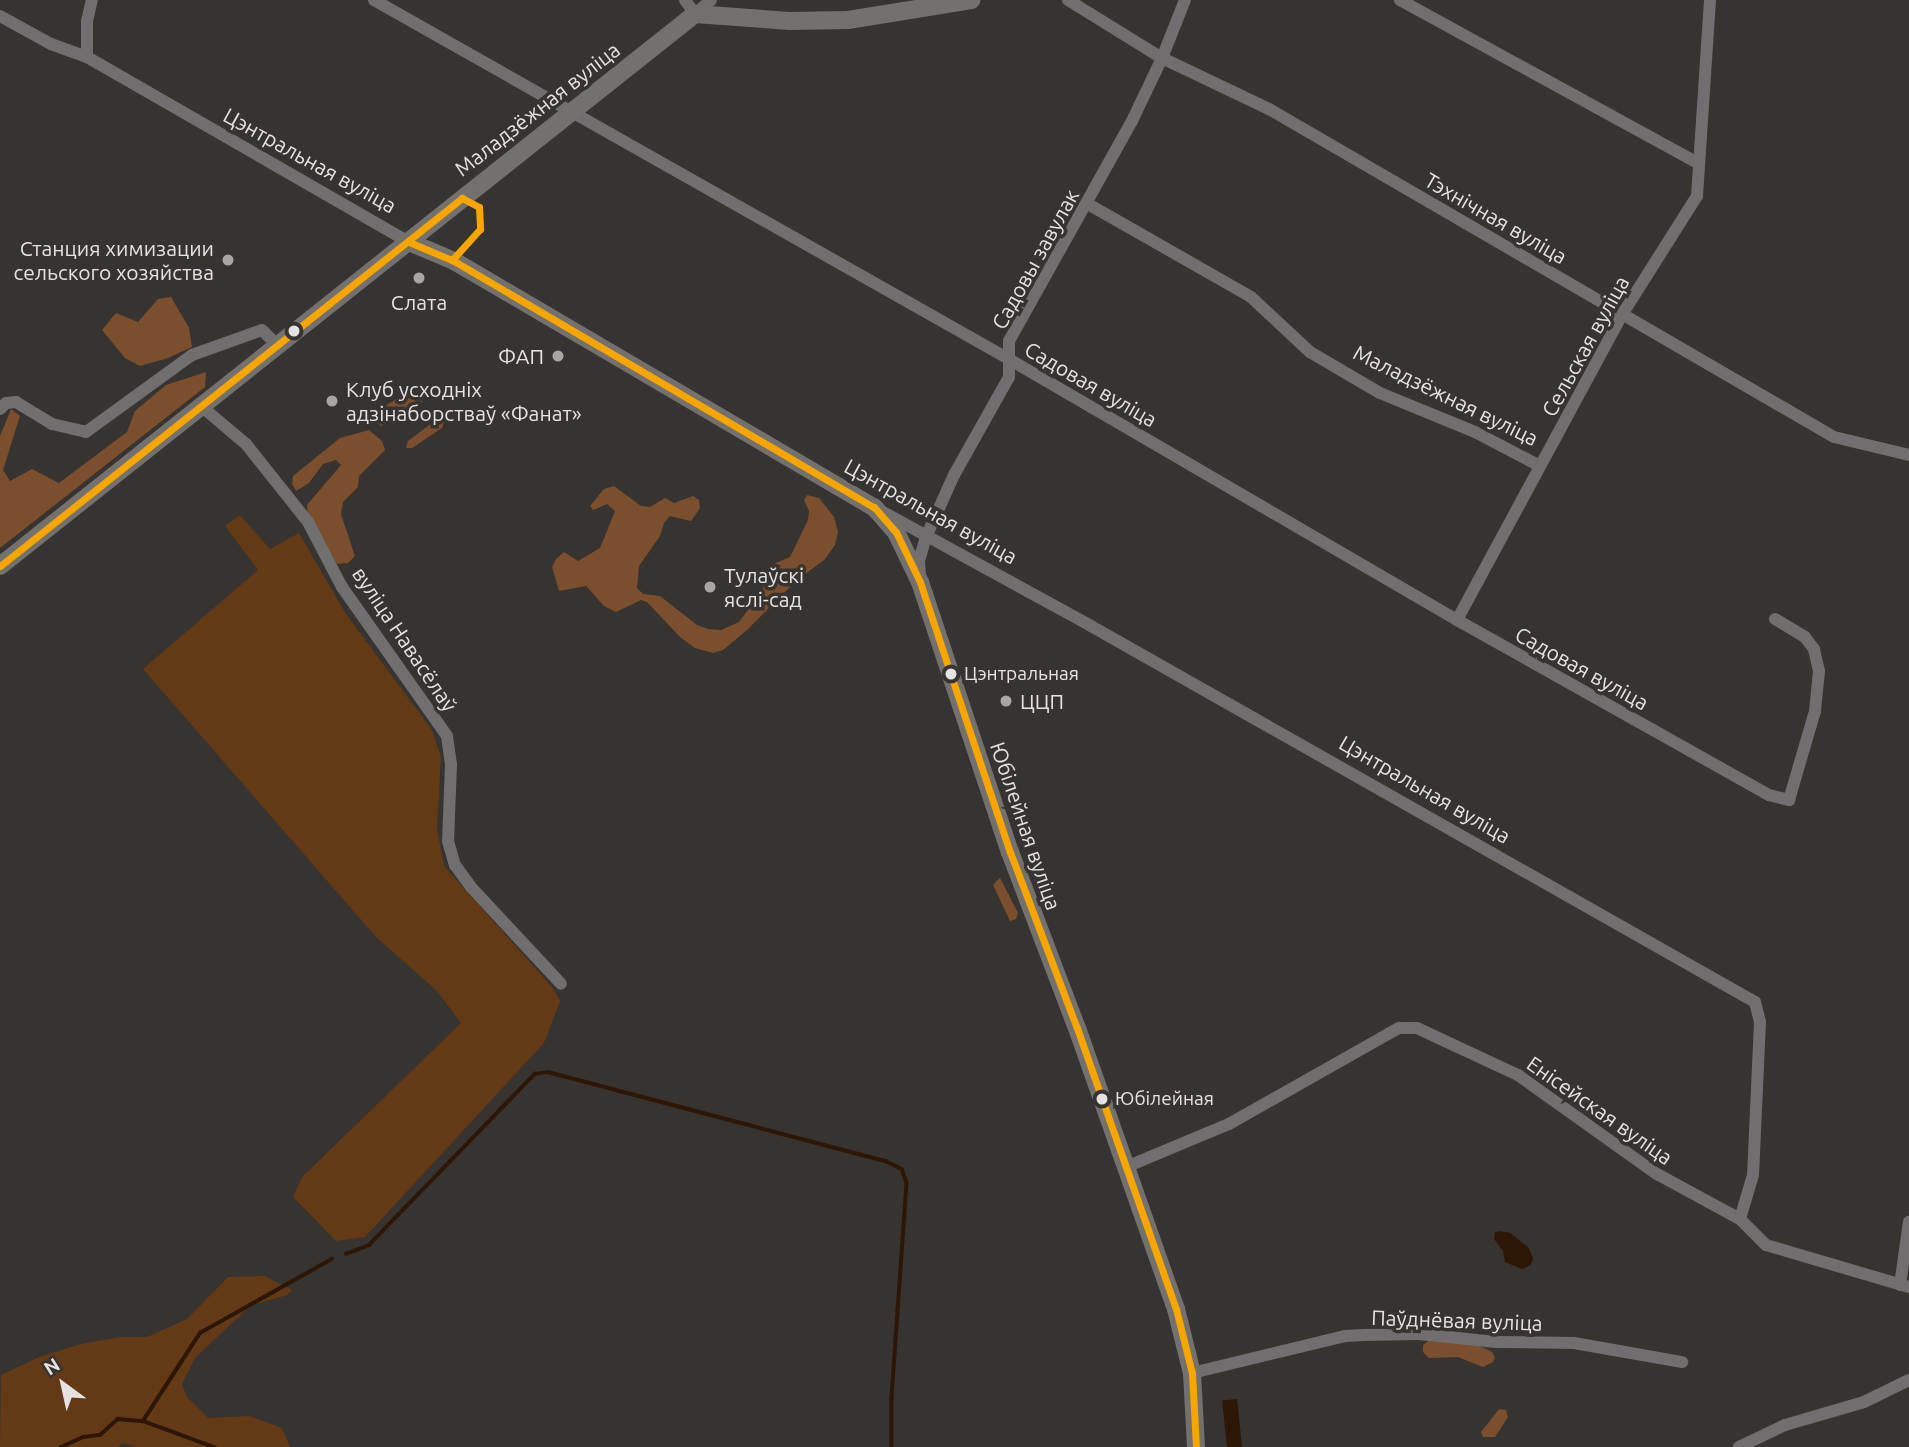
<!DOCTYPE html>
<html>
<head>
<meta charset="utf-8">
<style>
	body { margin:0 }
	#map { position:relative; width:1909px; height:1447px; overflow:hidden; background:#363331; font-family:Ubuntu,sans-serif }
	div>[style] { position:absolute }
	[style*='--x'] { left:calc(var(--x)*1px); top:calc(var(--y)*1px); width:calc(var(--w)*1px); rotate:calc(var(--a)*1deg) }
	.green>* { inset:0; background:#633916 }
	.forest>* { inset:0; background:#7b4f2d }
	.water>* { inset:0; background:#2d1605; transform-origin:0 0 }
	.stream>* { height:3.5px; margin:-1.75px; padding:0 1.75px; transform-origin:1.75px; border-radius:1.75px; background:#2d1605 }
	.street>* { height:12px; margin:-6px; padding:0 6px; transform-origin:6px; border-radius:6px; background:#706e6e }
	.secondary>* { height:18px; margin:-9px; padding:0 9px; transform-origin:9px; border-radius:9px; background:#727170 }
	.bus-1>* { height:7px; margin:-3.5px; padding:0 3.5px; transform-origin:3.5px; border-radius:3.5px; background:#f7a600 }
	.dots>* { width:19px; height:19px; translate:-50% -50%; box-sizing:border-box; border:4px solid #373330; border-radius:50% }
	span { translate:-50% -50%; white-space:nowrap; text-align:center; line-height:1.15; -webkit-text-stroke:7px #373330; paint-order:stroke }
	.bus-label { font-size:19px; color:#e5e2e1 }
	.left { translate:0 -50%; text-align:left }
	.street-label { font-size:21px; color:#e5e2e1 }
	.poi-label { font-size:21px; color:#e5e2e1 }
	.right { translate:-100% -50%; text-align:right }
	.north { position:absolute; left:28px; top:1349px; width:70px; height:70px; -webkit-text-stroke:5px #373330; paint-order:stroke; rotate:327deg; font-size:19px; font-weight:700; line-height:28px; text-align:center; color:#e5e2e1 }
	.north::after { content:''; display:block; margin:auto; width:24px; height:32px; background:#e5e2e1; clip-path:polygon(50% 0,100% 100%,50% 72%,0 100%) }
</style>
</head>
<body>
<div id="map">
	<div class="green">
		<div style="clip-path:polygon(240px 515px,270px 549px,299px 533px,346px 614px,432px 730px,441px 757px,437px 828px,444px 866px,553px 988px,560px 1001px,544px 1043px,365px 1237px,336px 1241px,293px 1197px,302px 1177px,461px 1023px,437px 991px,376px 937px,143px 669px,258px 570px,225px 526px)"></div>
		<div style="clip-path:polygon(265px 1276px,292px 1290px,287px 1295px,250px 1306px,195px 1358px,182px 1384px,187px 1397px,208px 1418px,250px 1416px,282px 1428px,290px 1447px,136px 1447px,122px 1443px,118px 1447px,0 1447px,1px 1375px,39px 1357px,81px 1344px,121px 1337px,147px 1337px,187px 1319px,228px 1277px)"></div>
	</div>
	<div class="forest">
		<div style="clip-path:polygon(171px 297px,189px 328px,192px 347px,168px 358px,140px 366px,125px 358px,102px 330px,116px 313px,138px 322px,158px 299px)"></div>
		<div style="clip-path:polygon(206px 372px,205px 387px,0 548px,0 436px,11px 409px,20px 416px,3px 470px,10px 481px,32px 469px,59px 483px,127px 432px,135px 411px,166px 385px)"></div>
		<div style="clip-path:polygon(417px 392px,422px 400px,419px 409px,381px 426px,374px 422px,374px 417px,385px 406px,405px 394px)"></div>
		<div style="clip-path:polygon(440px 417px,445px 420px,442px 428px,412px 448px,406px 448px,408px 441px)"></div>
		<div style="clip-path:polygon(369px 430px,382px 441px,385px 450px,359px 476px,358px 487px,343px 502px,341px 514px,355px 556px,348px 563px,337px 564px,308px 517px,307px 505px,341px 465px,336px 460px,323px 464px,309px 483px,296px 491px,292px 484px,293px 476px,340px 438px)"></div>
		<div style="clip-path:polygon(614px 486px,641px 506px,650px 507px,665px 498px,674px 503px,693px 496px,699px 500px,700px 508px,691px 521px,670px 516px,664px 523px,660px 536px,639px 566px,637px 588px,643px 594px,660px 596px,697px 625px,708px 629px,721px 630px,739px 622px,762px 591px,769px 566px,790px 557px,808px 520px,809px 511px,804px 500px,807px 495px,819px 498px,834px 517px,838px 532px,835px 545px,824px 560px,796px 581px,747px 630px,723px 650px,713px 653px,695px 648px,680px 637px,647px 602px,641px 600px,616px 612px,604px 606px,586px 586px,559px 591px,552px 567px,556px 559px,564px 552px,578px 561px,600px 548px,615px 511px,607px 504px,593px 510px,590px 506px,604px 489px)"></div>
		<div style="clip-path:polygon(1000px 878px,1018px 913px,1016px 919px,1010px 921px,993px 885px)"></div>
		<div style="clip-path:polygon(1432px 1338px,1474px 1343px,1492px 1352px,1495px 1358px,1493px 1362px,1483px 1367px,1458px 1357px,1429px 1358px,1423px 1352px,1423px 1345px)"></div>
		<div style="clip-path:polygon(1499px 1409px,1506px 1410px,1508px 1417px,1495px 1437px,1483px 1437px,1481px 1432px)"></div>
	</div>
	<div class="water">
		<div style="clip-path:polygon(1501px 1231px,1510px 1233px,1528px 1247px,1533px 1258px,1531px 1265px,1522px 1269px,1505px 1262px,1503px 1251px,1494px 1239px,1495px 1232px)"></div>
		<div style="left:1237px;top:1399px;width:48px;height:15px;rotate:84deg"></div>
	</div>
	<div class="stream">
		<div style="--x:346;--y:1254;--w:25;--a:-21"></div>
		<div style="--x:369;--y:1245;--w:238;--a:-45.9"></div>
		<div style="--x:535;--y:1074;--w:13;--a:-9"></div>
		<div style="--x:548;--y:1072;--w:350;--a:14.8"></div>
		<div style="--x:886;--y:1161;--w:18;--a:27"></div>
		<div style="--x:902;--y:1169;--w:15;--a:70"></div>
		<div style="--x:907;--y:1183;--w:216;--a:94"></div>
		<div style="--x:892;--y:1398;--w:49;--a:90"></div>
		<div style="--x:143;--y:1421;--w:105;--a:-57.1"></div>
		<div style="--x:200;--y:1333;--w:151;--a:-29.3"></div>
		<div style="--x:61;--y:1447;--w:24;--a:-24"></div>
		<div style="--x:83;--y:1437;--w:17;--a:-7"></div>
		<div style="--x:100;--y:1435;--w:24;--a:-42"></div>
		<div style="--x:118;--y:1419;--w:25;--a:5"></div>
		<div style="--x:143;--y:1421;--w:76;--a:20.1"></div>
	</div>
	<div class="street">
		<div style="--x:374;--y:0;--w:727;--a:29.49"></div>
		<div style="--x:1007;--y:358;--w:521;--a:30.21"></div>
		<div style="--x:1457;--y:620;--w:358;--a:29.3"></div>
		<div style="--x:1769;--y:795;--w:21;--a:14"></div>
		<div style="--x:1789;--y:800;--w:93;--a:-73.7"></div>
		<div style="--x:1815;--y:711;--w:40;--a:-84.3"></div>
		<div style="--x:1819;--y:671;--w:23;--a:-103"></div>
		<div style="--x:1814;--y:649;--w:15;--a:-127"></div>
		<div style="--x:1805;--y:637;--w:35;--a:-149"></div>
		<div style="--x:685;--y:0;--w:17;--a:54"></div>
		<div style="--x:695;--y:14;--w:21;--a:-41"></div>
		<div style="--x:1068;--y:0;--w:110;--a:31.7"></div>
		<div style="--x:1162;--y:58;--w:119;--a:25.5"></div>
		<div style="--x:1269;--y:109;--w:653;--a:30.14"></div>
		<div style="--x:1834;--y:437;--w:77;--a:13.5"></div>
		<div style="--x:1400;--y:0;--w:341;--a:28.7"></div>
		<div style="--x:0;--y:16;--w:58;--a:28.8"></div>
		<div style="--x:51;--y:44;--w:38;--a:20"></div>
		<div style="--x:87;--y:57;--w:371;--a:29.9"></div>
		<div style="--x:87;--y:57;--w:36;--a:-90"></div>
		<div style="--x:87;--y:21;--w:22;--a:-77"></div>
		<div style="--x:1088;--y:204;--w:188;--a:29.7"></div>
		<div style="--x:1251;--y:297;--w:81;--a:43"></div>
		<div style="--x:1310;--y:352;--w:81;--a:30.4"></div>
		<div style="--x:1380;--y:393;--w:103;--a:22.3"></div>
		<div style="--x:1475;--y:432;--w:73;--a:27.6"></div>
		<div style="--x:201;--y:406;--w:59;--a:40.2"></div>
		<div style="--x:246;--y:444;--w:100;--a:51.5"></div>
		<div style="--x:308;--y:522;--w:73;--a:62.4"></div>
		<div style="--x:342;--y:587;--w:182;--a:54.8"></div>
		<div style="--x:447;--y:736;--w:28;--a:82"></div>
		<div style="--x:451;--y:764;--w:77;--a:92.2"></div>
		<div style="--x:448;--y:841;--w:25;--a:74"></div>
		<div style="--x:455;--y:865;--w:27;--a:54"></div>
		<div style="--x:471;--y:887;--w:132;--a:47.1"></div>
		<div style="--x:0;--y:409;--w:8;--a:-45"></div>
		<div style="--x:6;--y:403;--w:10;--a:-6"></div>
		<div style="--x:16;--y:402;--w:42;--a:31.4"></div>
		<div style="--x:52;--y:424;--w:35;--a:13"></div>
		<div style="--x:86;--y:432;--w:131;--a:-36"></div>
		<div style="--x:192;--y:355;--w:74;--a:-19.7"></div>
		<div style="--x:262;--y:330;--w:21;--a:45"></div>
		<div style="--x:883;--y:512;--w:237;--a:28.7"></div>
		<div style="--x:1091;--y:626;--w:763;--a:29.52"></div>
		<div style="--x:1755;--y:1002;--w:21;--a:76"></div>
		<div style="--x:1760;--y:1022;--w:153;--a:92.6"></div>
		<div style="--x:1753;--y:1175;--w:46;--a:106.5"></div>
		<div style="--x:920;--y:576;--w:15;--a:-94"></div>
		<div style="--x:919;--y:561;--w:25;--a:-74"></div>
		<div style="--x:926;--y:537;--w:68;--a:-65.7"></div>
		<div style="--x:954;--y:475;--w:112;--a:-60.7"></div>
		<div style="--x:1009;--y:377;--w:36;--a:-90"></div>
		<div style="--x:1009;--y:341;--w:252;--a:-60.8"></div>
		<div style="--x:1132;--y:121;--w:70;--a:-64.5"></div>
		<div style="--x:1162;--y:58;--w:62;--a:-68.4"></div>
		<div style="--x:1457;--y:620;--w:349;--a:-61.6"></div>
		<div style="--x:1623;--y:313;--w:138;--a:-57.7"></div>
		<div style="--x:1697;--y:196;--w:196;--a:-86.2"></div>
		<div style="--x:1126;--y:1167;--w:112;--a:-22.7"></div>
		<div style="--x:1229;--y:1124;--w:183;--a:-29.5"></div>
		<div style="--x:1388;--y:1034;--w:13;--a:-29"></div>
		<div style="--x:1399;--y:1028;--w:18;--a:0"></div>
		<div style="--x:1417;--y:1028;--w:111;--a:25"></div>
		<div style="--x:1518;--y:1075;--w:171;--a:35.5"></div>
		<div style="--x:1657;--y:1174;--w:94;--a:28.5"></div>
		<div style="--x:1740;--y:1219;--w:37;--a:45"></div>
		<div style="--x:1766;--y:1245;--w:149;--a:16.4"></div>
		<div style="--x:1900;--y:1285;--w:64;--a:-81.9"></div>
		<div style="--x:1192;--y:1373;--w:157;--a:-13.6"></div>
		<div style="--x:1345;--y:1336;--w:19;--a:-3"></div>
		<div style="--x:1364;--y:1335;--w:55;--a:-1"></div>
		<div style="--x:1419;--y:1334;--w:77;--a:5.9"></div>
		<div style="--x:1496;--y:1342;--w:78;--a:0.7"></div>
		<div style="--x:1574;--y:1343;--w:110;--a:10"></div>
		<div style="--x:1739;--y:1447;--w:51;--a:-25.6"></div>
		<div style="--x:1785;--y:1425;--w:82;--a:-16.2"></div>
		<div style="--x:1864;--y:1402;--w:50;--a:-26.1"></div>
	</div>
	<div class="secondary">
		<div style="--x:409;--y:242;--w:49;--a:22.9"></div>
		<div style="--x:454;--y:261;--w:487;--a:30.4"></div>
		<div style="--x:874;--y:507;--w:33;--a:49"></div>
		<div style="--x:896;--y:532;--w:55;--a:64.4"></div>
		<div style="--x:920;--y:582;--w:285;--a:71.6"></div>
		<div style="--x:1010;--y:852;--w:188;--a:69.2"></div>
		<div style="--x:1077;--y:1028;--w:298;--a:70.6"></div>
		<div style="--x:1176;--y:1309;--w:66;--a:76"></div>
		<div style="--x:1192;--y:1373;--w:74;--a:86.9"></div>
		<div style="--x:0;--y:566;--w:888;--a:-38.46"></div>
		<div style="--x:695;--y:14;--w:95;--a:4.2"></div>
		<div style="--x:790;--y:21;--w:58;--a:-1"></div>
		<div style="--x:848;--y:20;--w:125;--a:-9.2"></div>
	</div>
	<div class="bus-1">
		<div style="--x:409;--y:242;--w:49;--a:22.9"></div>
		<div style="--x:454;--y:261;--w:487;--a:30.4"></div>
		<div style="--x:874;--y:507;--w:33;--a:49"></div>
		<div style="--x:896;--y:532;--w:55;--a:64.4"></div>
		<div style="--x:920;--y:582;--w:285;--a:71.6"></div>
		<div style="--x:1010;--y:852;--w:188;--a:69.2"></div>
		<div style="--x:1077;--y:1028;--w:298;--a:70.6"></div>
		<div style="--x:1176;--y:1309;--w:66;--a:76"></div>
		<div style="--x:1192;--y:1373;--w:74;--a:86.9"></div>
		<div style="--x:0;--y:566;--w:591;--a:-38.54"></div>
		<div style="--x:462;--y:198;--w:19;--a:28"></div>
		<div style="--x:479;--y:207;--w:22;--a:87"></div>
		<div style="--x:480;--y:229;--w:42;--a:132.1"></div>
	</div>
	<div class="dots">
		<div style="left:228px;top:260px;background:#a8a5a3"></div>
		<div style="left:419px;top:278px;background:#a8a5a3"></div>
		<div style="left:294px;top:331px;background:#e5e2e1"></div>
		<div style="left:558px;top:356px;background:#a8a5a3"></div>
		<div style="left:332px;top:401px;background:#a8a5a3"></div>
		<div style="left:710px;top:587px;background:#a8a5a3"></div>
		<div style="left:951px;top:674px;background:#e5e2e1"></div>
		<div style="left:1006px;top:701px;background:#a8a5a3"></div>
		<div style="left:1102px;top:1099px;background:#e5e2e1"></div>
	</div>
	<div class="bus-label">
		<span class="left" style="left:964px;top:674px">Цэнтральная</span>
		<span class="left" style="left:1115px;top:1099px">Юбілейная</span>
	</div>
	<div class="street-label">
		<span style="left:537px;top:109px;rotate:-38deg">Маладзёжная вуліца</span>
		<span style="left:310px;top:160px;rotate:29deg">Цэнтральная вуліца</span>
		<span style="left:1496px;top:218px;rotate:30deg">Тэхнічная вуліца</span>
		<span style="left:1035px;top:259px;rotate:-61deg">Садовы завулак</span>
		<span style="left:1585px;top:346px;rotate:-61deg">Сельская вуліца</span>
		<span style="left:1091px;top:384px;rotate:30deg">Садовая вуліца</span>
		<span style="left:1446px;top:395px;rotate:26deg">Маладзёжная вуліца</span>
		<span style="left:931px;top:511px;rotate:29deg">Цэнтральная вуліца</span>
		<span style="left:405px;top:639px;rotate:56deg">вуліца Навасёлаў</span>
		<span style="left:1582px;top:668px;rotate:29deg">Садовая вуліца</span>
		<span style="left:1425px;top:789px;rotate:30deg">Цэнтральная вуліца</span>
		<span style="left:1026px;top:826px;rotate:71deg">Юбілейная вуліца</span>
		<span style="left:1600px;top:1110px;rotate:35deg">Енісейская вуліца</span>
		<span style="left:1457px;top:1320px;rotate:2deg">Паўднёвая вуліца</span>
	</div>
	<div class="poi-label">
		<span class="right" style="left:214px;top:260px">Станция химизации<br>сельского хозяйства</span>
		<span style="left:419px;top:302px">Слата</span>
		<span class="right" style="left:544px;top:356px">ФАП</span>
		<span class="left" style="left:346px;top:401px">Клуб усходніх<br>адзінаборстваў «Фанат»</span>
		<span class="left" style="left:724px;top:587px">Тулаўскі<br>яслі-сад</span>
		<span class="left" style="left:1020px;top:701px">ЦЦП</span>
	</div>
	<div class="north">N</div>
</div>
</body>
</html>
